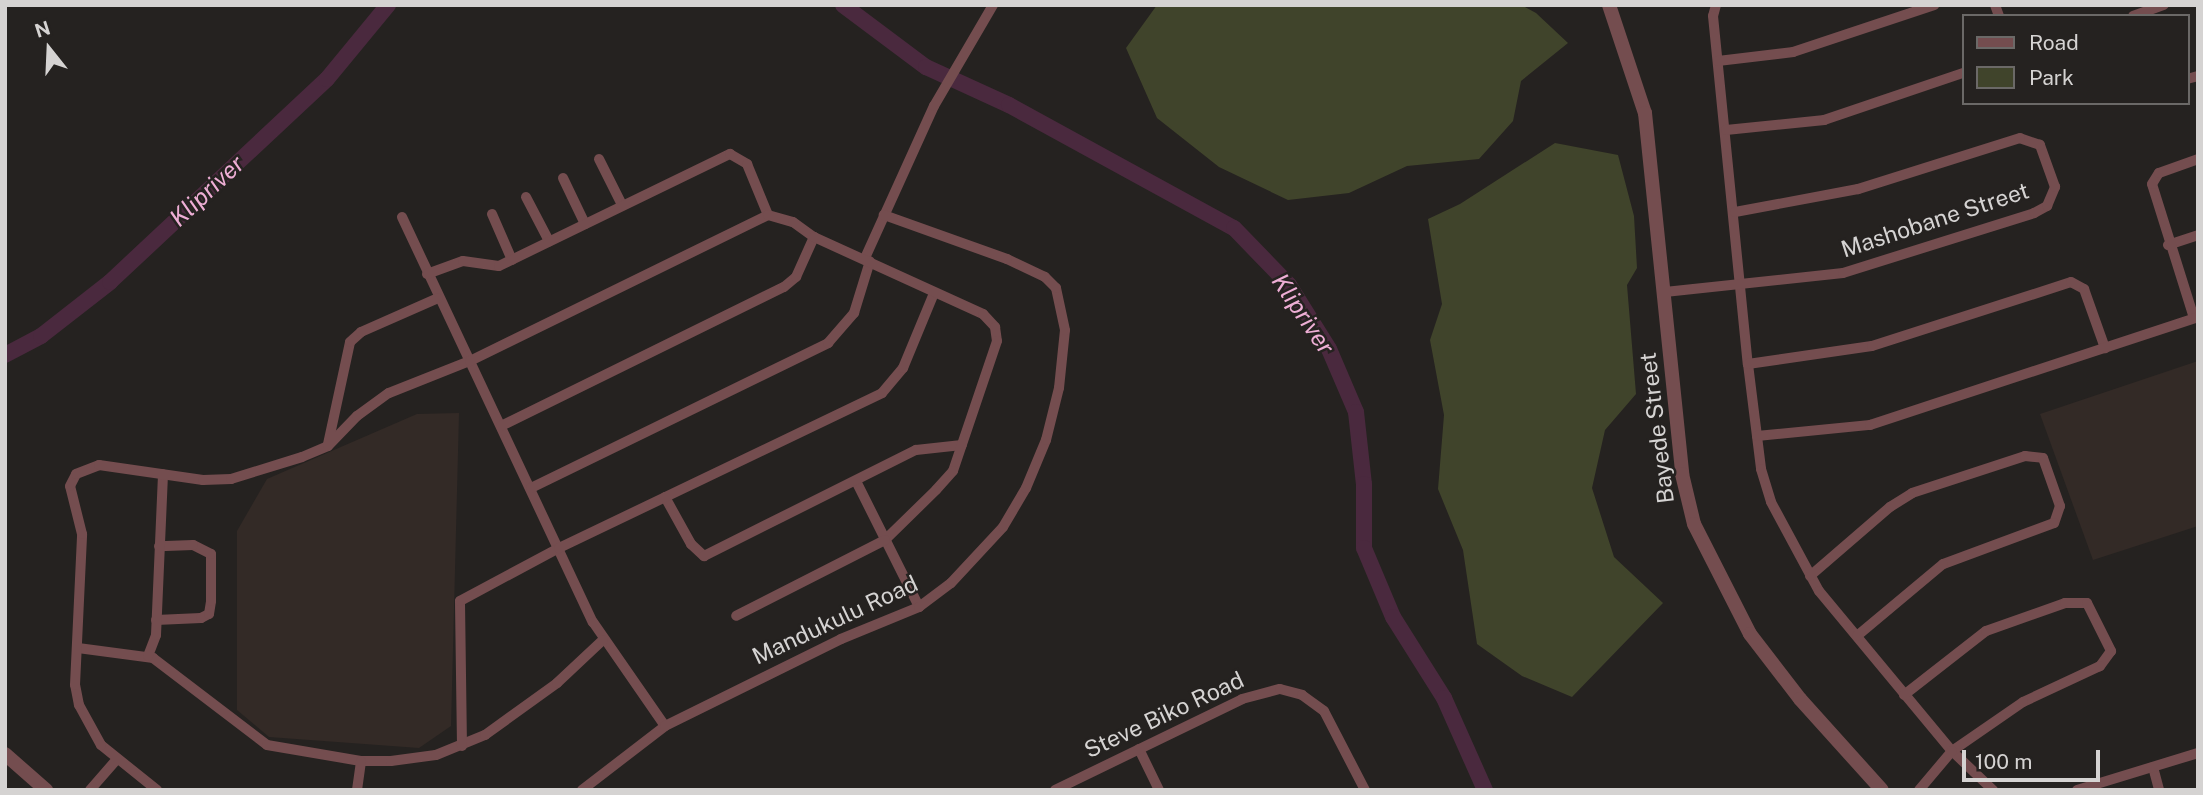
<!DOCTYPE html>
<html>
<head>
<meta charset="utf-8">
<style>
	body { margin:0 }
	#map { position:relative; width:2203px; height:795px; overflow:hidden; background:#252220; font-family:"Public Sans",sans-serif }
	div>[style] { position:absolute }
	[style*='--x'] { left:calc(var(--x)*1px); top:calc(var(--y)*1px); width:calc(var(--w)*1px); rotate:calc(var(--a)*1deg) }
	.built>* { inset:0; background:#332a26 }
	.green>* { inset:0; background:#40442b }
	.river>* { height:16px; margin:-8px; padding:0 8px; transform-origin:8px; border-radius:8px; background:#4a293e }
	.minor>* { height:10px; margin:-5px; padding:0 5px; transform-origin:5px; border-radius:5px; background:#744d4f }
	.tertiary>* { height:14px; margin:-7px; padding:0 7px; transform-origin:7px; border-radius:7px; background:#744d4f }
	span { translate:-50% -50%; white-space:nowrap; text-align:center; line-height:1.15; -webkit-text-stroke:5px #252220; paint-order:stroke }
	.street-label { font-size:23px; color:#d5d3d2 }
	.water-label { font-size:24px; color:#eeaed5; font-style:italic }
	.frame { position:absolute; inset:0; border:7px solid #d5d3d2; pointer-events:none }
	.legend { position:absolute; left:1962px; top:14px; width:228px; height:91px; box-sizing:border-box; background:#252220; border:2px solid #6b6967; margin:0; padding:9px 12px; list-style:none; font-size:21px; color:#d5d3d2 }
	.legend li { display:flex; align-items:center; gap:14px; height:35px }
	.legend b { width:35px; border:2px solid #6b6967 }
	.north { position:absolute; left:14px; top:14px; width:70px; height:70px; -webkit-text-stroke:5px #252220; paint-order:stroke; rotate:342deg; font-size:19px; font-weight:700; line-height:28px; text-align:center; color:#d5d3d2 }
	.north::after { content:''; display:block; margin:auto; width:24px; height:32px; background:#d5d3d2; clip-path:polygon(50% 0,100% 100%,50% 72%,0 100%) }
	.scale { position:absolute; left:1962px; top:750px; width:138px; height:32px; box-sizing:border-box; border:4px solid #d5d3d2; border-top:0; padding-left:9px; font-size:21px; line-height:24px; white-space:nowrap; color:#d5d3d2; -webkit-text-stroke:5px #252220; paint-order:stroke }
</style>
</head>
<body>
<div id="map">
	<div class="built">
		<div style="clip-path:polygon(2198px 361px,2198px 526px,2093px 560px,2040px 414px)"></div>
		<div style="clip-path:polygon(459px 413px,451px 726px,419px 748px,269px 737px,237px 710px,237px 531px,267px 479px,417px 414px)"></div>
	</div>
	<div class="green">
		<div style="clip-path:polygon(1157px 5px,1521px 5px,1536px 13px,1568px 43px,1521px 81px,1513px 121px,1479px 159px,1407px 166px,1349px 193px,1288px 200px,1219px 167px,1157px 118px,1126px 48px)"></div>
		<div style="clip-path:polygon(1555px 143px,1618px 155px,1634px 216px,1637px 268px,1627px 285px,1636px 394px,1605px 430px,1592px 488px,1614px 557px,1663px 603px,1572px 697px,1522px 676px,1477px 644px,1463px 550px,1438px 489px,1444px 415px,1430px 340px,1442px 304px,1428px 219px,1460px 204px)"></div>
	</div>
	<div class="river">
		<div style="--x:843;--y:5;--w:104;--a:36.8"></div>
		<div style="--x:926;--y:67;--w:91;--a:24.6"></div>
		<div style="--x:1009;--y:105;--w:256;--a:28.7"></div>
		<div style="--x:1234;--y:228;--w:79;--a:46"></div>
		<div style="--x:1289;--y:285;--w:75;--a:58"></div>
		<div style="--x:1329;--y:349;--w:69;--a:66.8"></div>
		<div style="--x:1356;--y:412;--w:72;--a:83.7"></div>
		<div style="--x:1364;--y:484;--w:64;--a:90"></div>
		<div style="--x:1364;--y:548;--w:75;--a:67.2"></div>
		<div style="--x:1393;--y:617;--w:96;--a:57.8"></div>
		<div style="--x:1444;--y:698;--w:101;--a:66"></div>
		<div style="--x:5;--y:355;--w:41;--a:-27.8"></div>
		<div style="--x:41;--y:336;--w:88;--a:-38"></div>
		<div style="--x:110;--y:282;--w:297;--a:-43.1"></div>
		<div style="--x:327;--y:79;--w:96;--a:-50.5"></div>
	</div>
	<div class="minor">
		<div style="--x:1716;--y:5;--w:11;--a:105"></div>
		<div style="--x:1713;--y:16;--w:350;--a:84.3"></div>
		<div style="--x:1748;--y:364;--w:106;--a:82.9"></div>
		<div style="--x:1761;--y:469;--w:34;--a:73"></div>
		<div style="--x:1771;--y:502;--w:101;--a:61.7"></div>
		<div style="--x:1819;--y:591;--w:208;--a:50.3"></div>
		<div style="--x:1952;--y:751;--w:57;--a:43.6"></div>
		<div style="--x:1995;--y:5;--w:12;--a:70"></div>
		<div style="--x:2133;--y:16;--w:33;--a:-20"></div>
		<div style="--x:1718;--y:61;--w:76;--a:-6.8"></div>
		<div style="--x:1793;--y:52;--w:149;--a:-18.4"></div>
		<div style="--x:2187;--y:79;--w:11;--a:-15"></div>
		<div style="--x:1726;--y:130;--w:99;--a:-5.8"></div>
		<div style="--x:1824;--y:120;--w:147;--a:-18.7"></div>
		<div style="--x:599;--y:159;--w:51;--a:63.4"></div>
		<div style="--x:563;--y:178;--w:51;--a:64.4"></div>
		<div style="--x:526;--y:197;--w:50;--a:62.4"></div>
		<div style="--x:492;--y:214;--w:50;--a:66.5"></div>
		<div style="--x:402;--y:217;--w:448;--a:64.8"></div>
		<div style="--x:593;--y:622;--w:126;--a:55.3"></div>
		<div style="--x:2168;--y:245;--w:32;--a:-18"></div>
		<div style="--x:865;--y:258;--w:167;--a:-65.6"></div>
		<div style="--x:934;--y:106;--w:117;--a:-59.7"></div>
		<div style="--x:427;--y:274;--w:38;--a:-20"></div>
		<div style="--x:463;--y:261;--w:36;--a:8"></div>
		<div style="--x:499;--y:266;--w:257;--a:-25.9"></div>
		<div style="--x:730;--y:154;--w:20;--a:30"></div>
		<div style="--x:747;--y:164;--w:55;--a:67.6"></div>
		<div style="--x:1665;--y:292;--w:179;--a:-6.1"></div>
		<div style="--x:1843;--y:273;--w:200;--a:-17.4"></div>
		<div style="--x:2034;--y:213;--w:15;--a:-28"></div>
		<div style="--x:2047;--y:206;--w:21;--a:-67"></div>
		<div style="--x:2055;--y:187;--w:45;--a:-109.7"></div>
		<div style="--x:2040;--y:145;--w:21;--a:-161"></div>
		<div style="--x:2020;--y:138;--w:170;--a:162.5"></div>
		<div style="--x:1858;--y:189;--w:125;--a:169.4"></div>
		<div style="--x:2194;--y:318;--w:140;--a:-107.4"></div>
		<div style="--x:2152;--y:184;--w:13;--a:-58"></div>
		<div style="--x:2159;--y:173;--w:41;--a:-19.7"></div>
		<div style="--x:1748;--y:364;--w:125;--a:-8.3"></div>
		<div style="--x:1872;--y:346;--w:209;--a:-17.8"></div>
		<div style="--x:2071;--y:282;--w:15;--a:28"></div>
		<div style="--x:2084;--y:289;--w:63;--a:70.4"></div>
		<div style="--x:501;--y:426;--w:315;--a:-26.2"></div>
		<div style="--x:784;--y:287;--w:16;--a:-40"></div>
		<div style="--x:796;--y:277;--w:44;--a:-65.8"></div>
		<div style="--x:1757;--y:436;--w:114;--a:-5.6"></div>
		<div style="--x:1870;--y:425;--w:345;--a:-18.2"></div>
		<div style="--x:328;--y:444;--w:104;--a:-77.8"></div>
		<div style="--x:350;--y:342;--w:15;--a:-42"></div>
		<div style="--x:361;--y:332;--w:84;--a:-23.8"></div>
		<div style="--x:856;--y:481;--w:141;--a:63.4"></div>
		<div style="--x:531;--y:488;--w:331;--a:-26"></div>
		<div style="--x:828;--y:343;--w:40;--a:-49"></div>
		<div style="--x:854;--y:313;--w:54;--a:-72.9"></div>
		<div style="--x:665;--y:497;--w:54;--a:61"></div>
		<div style="--x:691;--y:544;--w:18;--a:43"></div>
		<div style="--x:704;--y:556;--w:237;--a:-26.6"></div>
		<div style="--x:916;--y:450;--w:46;--a:-6.2"></div>
		<div style="--x:1810;--y:576;--w:106;--a:-40.8"></div>
		<div style="--x:1890;--y:507;--w:26;--a:-32"></div>
		<div style="--x:1912;--y:493;--w:119;--a:-18.1"></div>
		<div style="--x:2025;--y:456;--w:18;--a:6"></div>
		<div style="--x:2043;--y:458;--w:51;--a:70.5"></div>
		<div style="--x:2060;--y:506;--w:18;--a:109"></div>
		<div style="--x:2054;--y:523;--w:118;--a:159.7"></div>
		<div style="--x:1943;--y:564;--w:112;--a:140.1"></div>
		<div style="--x:156;--y:620;--w:45;--a:-2.5"></div>
		<div style="--x:201;--y:618;--w:9;--a:-27"></div>
		<div style="--x:209;--y:614;--w:13;--a:-81"></div>
		<div style="--x:211;--y:601;--w:47;--a:-90"></div>
		<div style="--x:211;--y:554;--w:20;--a:-153"></div>
		<div style="--x:193;--y:545;--w:34;--a:178"></div>
		<div style="--x:78;--y:648;--w:76;--a:7.6"></div>
		<div style="--x:153;--y:658;--w:143;--a:37.3"></div>
		<div style="--x:267;--y:745;--w:95;--a:9.7"></div>
		<div style="--x:361;--y:761;--w:30;--a:0"></div>
		<div style="--x:391;--y:761;--w:45;--a:-7.6"></div>
		<div style="--x:436;--y:755;--w:53;--a:-22.2"></div>
		<div style="--x:485;--y:735;--w:89;--a:-35.8"></div>
		<div style="--x:557;--y:683;--w:63;--a:-43.1"></div>
		<div style="--x:148;--y:656;--w:22;--a:-69"></div>
		<div style="--x:156;--y:635;--w:161;--a:-87.5"></div>
		<div style="--x:1904;--y:695;--w:104;--a:-38"></div>
		<div style="--x:1986;--y:631;--w:84;--a:-19.5"></div>
		<div style="--x:2065;--y:603;--w:22;--a:0"></div>
		<div style="--x:2087;--y:603;--w:54;--a:63.4"></div>
		<div style="--x:2111;--y:651;--w:19;--a:126"></div>
		<div style="--x:2100;--y:666;--w:85;--a:154.9"></div>
		<div style="--x:2023;--y:702;--w:86;--a:145.4"></div>
		<div style="--x:1952;--y:751;--w:51;--a:130.2"></div>
		<div style="--x:462;--y:746;--w:145;--a:-90.8"></div>
		<div style="--x:460;--y:601;--w:112;--a:-28.2"></div>
		<div style="--x:559;--y:548;--w:358;--a:-25.6"></div>
		<div style="--x:882;--y:393;--w:33;--a:-50"></div>
		<div style="--x:903;--y:368;--w:81;--a:-67.5"></div>
		<div style="--x:1139;--y:749;--w:46;--a:64"></div>
		<div style="--x:2153;--y:767;--w:24;--a:75"></div>
		<div style="--x:90;--y:790;--w:41;--a:-48.9"></div>
		<div style="--x:157;--y:790;--w:72;--a:-141.2"></div>
		<div style="--x:101;--y:745;--w:46;--a:-118.8"></div>
		<div style="--x:79;--y:705;--w:20;--a:-101"></div>
		<div style="--x:75;--y:685;--w:151;--a:-87.3"></div>
		<div style="--x:82;--y:534;--w:49;--a:-104"></div>
		<div style="--x:70;--y:486;--w:13;--a:-63"></div>
		<div style="--x:76;--y:474;--w:25;--a:-21"></div>
		<div style="--x:99;--y:465;--w:105;--a:8.2"></div>
		<div style="--x:203;--y:480;--w:28;--a:-2"></div>
		<div style="--x:231;--y:479;--w:74;--a:-17.2"></div>
		<div style="--x:302;--y:457;--w:28;--a:-23"></div>
		<div style="--x:328;--y:446;--w:42;--a:-46"></div>
		<div style="--x:357;--y:416;--w:39;--a:-36"></div>
		<div style="--x:389;--y:393;--w:87;--a:-21.6"></div>
		<div style="--x:470;--y:361;--w:332;--a:-26.1"></div>
		<div style="--x:768;--y:215;--w:26;--a:16"></div>
		<div style="--x:793;--y:222;--w:26;--a:36"></div>
		<div style="--x:814;--y:237;--w:186;--a:24.5"></div>
		<div style="--x:983;--y:314;--w:18;--a:47"></div>
		<div style="--x:995;--y:327;--w:14;--a:82"></div>
		<div style="--x:997;--y:341;--w:137;--a:108.7"></div>
		<div style="--x:953;--y:471;--w:25;--a:132"></div>
		<div style="--x:936;--y:490;--w:71;--a:135.6"></div>
		<div style="--x:885;--y:540;--w:167;--a:153"></div>
		<div style="--x:357;--y:790;--w:29;--a:-82"></div>
		<div style="--x:582;--y:790;--w:105;--a:-37.6"></div>
		<div style="--x:665;--y:726;--w:196;--a:-26.3"></div>
		<div style="--x:841;--y:639;--w:84;--a:-22.3"></div>
		<div style="--x:919;--y:607;--w:40;--a:-37"></div>
		<div style="--x:951;--y:583;--w:76;--a:-47.1"></div>
		<div style="--x:1003;--y:527;--w:45;--a:-59.5"></div>
		<div style="--x:1026;--y:488;--w:52;--a:-67.4"></div>
		<div style="--x:1046;--y:440;--w:54;--a:-76"></div>
		<div style="--x:1059;--y:388;--w:58;--a:-84.1"></div>
		<div style="--x:1065;--y:330;--w:43;--a:-102.1"></div>
		<div style="--x:1056;--y:288;--w:16;--a:-135"></div>
		<div style="--x:1045;--y:277;--w:42;--a:-154.7"></div>
		<div style="--x:1007;--y:259;--w:131;--a:-160.3"></div>
		<div style="--x:1055;--y:790;--w:208;--a:-25.9"></div>
		<div style="--x:1242;--y:699;--w:39;--a:-15"></div>
		<div style="--x:1280;--y:689;--w:23;--a:15"></div>
		<div style="--x:1302;--y:695;--w:27;--a:36"></div>
		<div style="--x:1324;--y:711;--w:89;--a:62.6"></div>
		<div style="--x:2077;--y:790;--w:127;--a:-17"></div>
	</div>
	<div class="tertiary">
		<div style="--x:1609;--y:5;--w:114;--a:71.6"></div>
		<div style="--x:1645;--y:113;--w:363;--a:84.1"></div>
		<div style="--x:1682;--y:474;--w:51;--a:76.5"></div>
		<div style="--x:1694;--y:524;--w:123;--a:63"></div>
		<div style="--x:1750;--y:634;--w:82;--a:52.4"></div>
		<div style="--x:1800;--y:699;--w:122;--a:48"></div>
		<div style="--x:5;--y:754;--w:55;--a:41.3"></div>
	</div>
	<div class="street-label">
		<span style="left:1935px;top:220px;rotate:-18deg">Mashobane Street</span>
		<span style="left:1657px;top:428px;rotate:-97deg">Bayede Street</span>
		<span style="left:835px;top:620px;rotate:-25deg">Mandukulu Road</span>
		<span style="left:1164px;top:715px;rotate:-25deg">Steve Biko Road</span>
	</div>
	<div class="water-label">
		<span style="left:207px;top:191px;rotate:-43deg">Klipriver</span>
		<span style="left:1303px;top:314px;rotate:56deg">Klipriver</span>
	</div>
	<div class="frame"></div>
	<ul class="legend">
	<li><b style="height:9px;background:#744d4f"></b>Road</li>
	<li><b style="height:19px;background:#40442b"></b>Park</li>
	</ul>
	<div class="north">N</div>
	<div class="scale">100 m</div>
</div>
</body>
</html>
